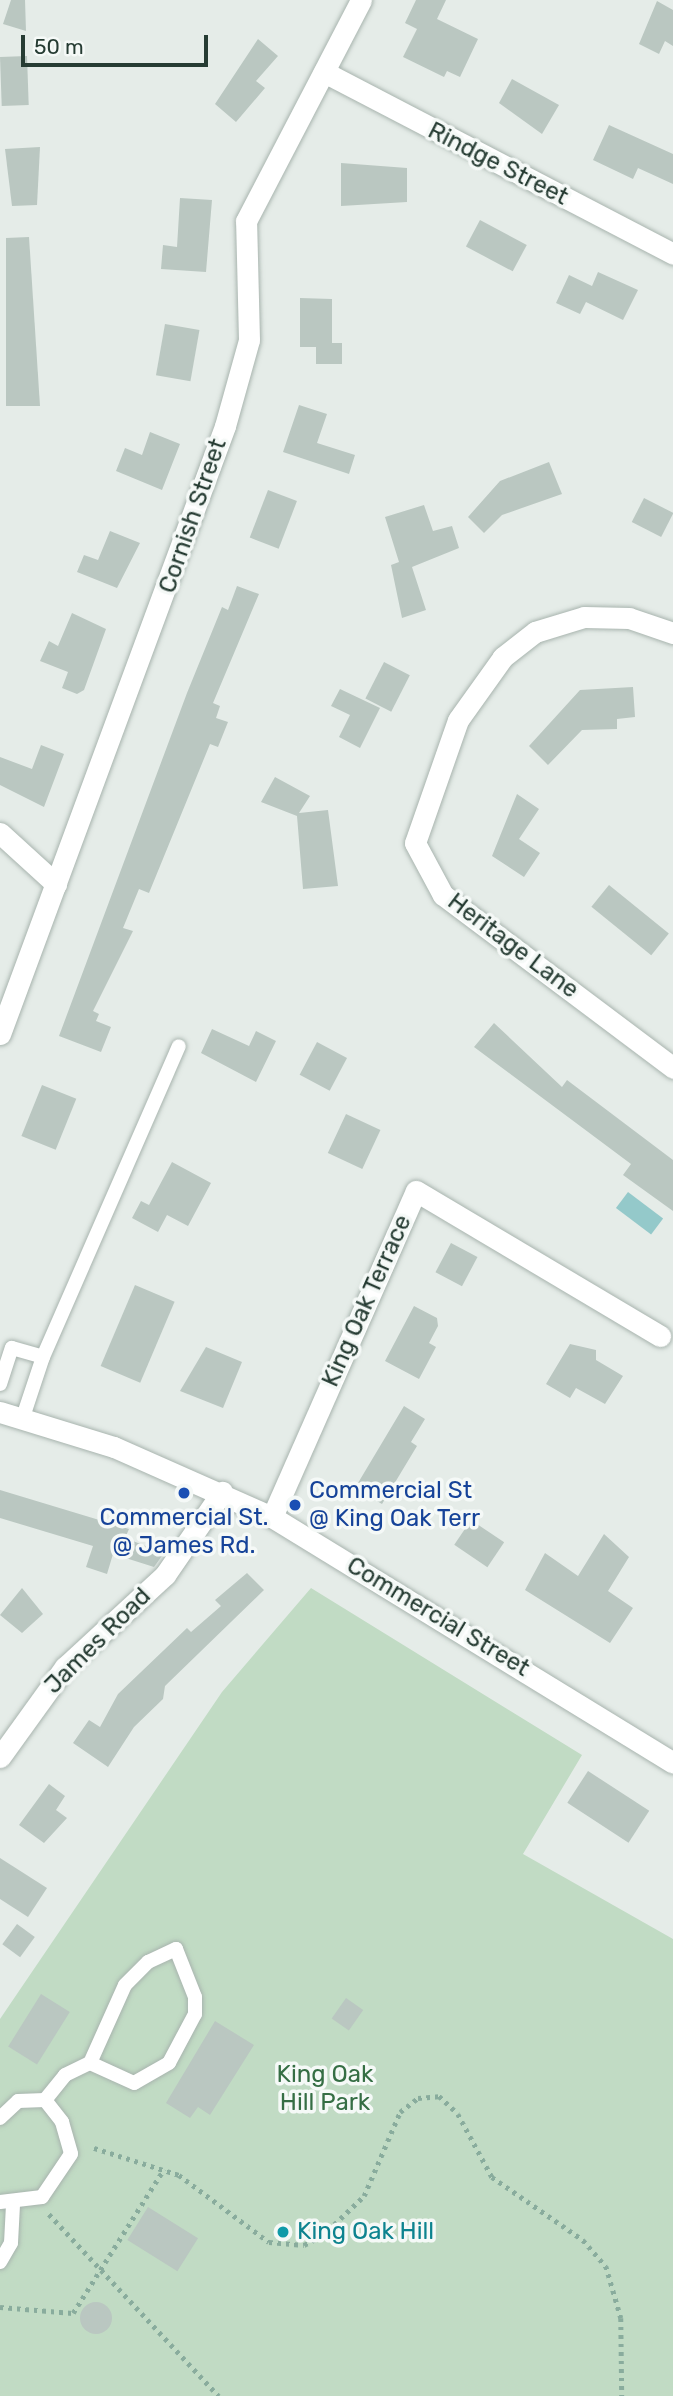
<!DOCTYPE html>
<html>
<head>
<meta charset="utf-8">
<style>
	body { margin:0 }
	#map { position:relative; width:673px; height:2396px; overflow:hidden; background:#e5ece8; font-family:Rubik,sans-serif }
	div>[style] { position:absolute }
	[style*='--x'] { left:calc(var(--x)*1px); top:calc(var(--y)*1px); width:calc(var(--w)*1px); rotate:calc(var(--a)*1deg) }
	.green>* { inset:0; background:#c1dbc4 }
	.water>* { inset:0; background:#94c9ca; transform-origin:0 0 }
	.building>* { inset:0; background:#bac7c1; transform-origin:0 0 }
	.round { border-radius:50% }
	.path>* { height:4.5px; margin-top:-2.25px; transform-origin:0; background:repeating-linear-gradient(90deg,#89ac9d 0 3.5px,transparent 0 8.5px) }
	.roads { filter:drop-shadow(0 0 2px #a8b4ae) drop-shadow(0 0 2px #a8b4ae) }
	.service>* { height:14px; margin:-7px; padding:0 7px; transform-origin:7px; border-radius:7px; background:#fff }
	.minor>* { height:21px; margin:-10.5px; padding:0 10.5px; transform-origin:10.5px; border-radius:10.5px; background:#fff }
	.secondary>* { height:21px; margin:-10.5px; padding:0 10.5px; transform-origin:10.5px; border-radius:10.5px; background:#fff }
	.dots>* { width:19px; height:19px; translate:-50% -50%; box-sizing:border-box; border:4px solid #f5f9f7; border-radius:50% }
	span { translate:-50% -50%; white-space:nowrap; text-align:center; line-height:1.15; -webkit-text-stroke:7px #f5f9f7; paint-order:stroke }
	.street-label { font-size:24px; color:#263c33 }
	.transit-label { font-size:24px; color:#164399 }
	.left { translate:0 -50%; text-align:left }
	.park-label { font-size:24px; color:#356e44 }
	.culture-label { font-size:24px; color:#0d838f }
	.scale { position:absolute; left:21px; top:35px; width:187px; height:32px; box-sizing:border-box; border:4px solid #263c33; border-top:0; padding-left:9px; font-size:21px; line-height:24px; white-space:nowrap; color:#263c33; -webkit-text-stroke:5px #f5f9f7; paint-order:stroke }
</style>
</head>
<body>
<div id="map">
	<div class="green">
		<div style="clip-path:polygon(311px 1588px,582px 1755px,523px 1854px,673px 1939px,673px 2396px,0 2396px,0 2019px,222px 1692px)"></div>
	</div>
	<div class="water">
		<div style="left:628px;top:1192px;width:44px;height:20px;rotate:37deg"></div>
	</div>
	<div class="building">
		<div style="clip-path:polygon(11px 0,25px 0,26px 31px,3px 24px)"></div>
		<div style="clip-path:polygon(416px 0,446px 0,437px 19px,478px 39px,460px 77px,447px 71px,444px 77px,403px 57px,417px 29px,405px 23px)"></div>
		<div style="clip-path:polygon(657px 1px,673px 10px,673px 46px,665px 41px,659px 54px,639px 44px)"></div>
		<div style="clip-path:polygon(258px 39px,278px 56px,256px 81px,265px 88px,236px 122px,215px 104px)"></div>
		<div style="left:27px;top:56px;width:49px;height:27px;rotate:88deg"></div>
		<div style="clip-path:polygon(512px 79px,559px 105px,542px 134px,499px 103px)"></div>
		<div style="clip-path:polygon(609px 125px,673px 154px,673px 184px,638px 168px,633px 179px,593px 160px)"></div>
		<div style="clip-path:polygon(40px 147px,37px 205px,12px 206px,5px 149px)"></div>
		<div style="clip-path:polygon(341px 163px,407px 168px,407px 202px,341px 206px)"></div>
		<div style="clip-path:polygon(180px 198px,212px 200px,206px 272px,161px 269px,163px 245px,177px 247px)"></div>
		<div style="left:480px;top:220px;width:53px;height:30px;rotate:28deg"></div>
		<div style="clip-path:polygon(29px 237px,40px 406px,6px 406px,6px 238px)"></div>
		<div style="clip-path:polygon(598px 272px,638px 290px,623px 320px,586px 302px,580px 314px,556px 303px,569px 275px,592px 286px)"></div>
		<div style="clip-path:polygon(300px 298px,332px 299px,332px 343px,342px 343px,342px 364px,316px 364px,316px 347px,300px 347px)"></div>
		<div style="left:165px;top:324px;width:35px;height:52px;rotate:10deg"></div>
		<div style="clip-path:polygon(299px 405px,327px 414px,317px 443px,355px 455px,349px 474px,283px 452px)"></div>
		<div style="clip-path:polygon(150px 432px,180px 444px,162px 490px,116px 471px,125px 448px,142px 455px)"></div>
		<div style="clip-path:polygon(549px 462px,562px 494px,502px 515px,484px 533px,468px 517px,500px 481px)"></div>
		<div style="left:268px;top:490px;width:31px;height:51px;rotate:21deg"></div>
		<div style="left:644px;top:498px;width:33px;height:27px;rotate:27deg"></div>
		<div style="clip-path:polygon(424px 505px,433px 531px,452px 526px,459px 548px,412px 567px,426px 610px,402px 618px,391px 565px,399px 562px,385px 517px)"></div>
		<div style="clip-path:polygon(110px 531px,140px 543px,117px 588px,77px 572px,84px 555px,98px 560px)"></div>
		<div style="clip-path:polygon(237px 586px,259px 594px,213px 703px,220px 706px,216px 718px,228px 722px,218px 747px,210px 744px,149px 893px,139px 889px,123px 928px,133px 931px,93px 1011px,99px 1014px,96px 1021px,111px 1027px,101px 1052px,59px 1036px,187px 693px,222px 607px,228px 610px)"></div>
		<div style="clip-path:polygon(72px 613px,106px 629px,84px 690px,77px 694px,62px 688px,68px 672px,40px 661px,49px 641px,58px 646px)"></div>
		<div style="left:384px;top:662px;width:29px;height:41px;rotate:27deg"></div>
		<div style="clip-path:polygon(633px 687px,635px 717px,617px 719px,617px 729px,582px 730px,548px 765px,529px 746px,580px 690px)"></div>
		<div style="clip-path:polygon(340px 689px,380px 708px,360px 748px,339px 737px,350px 715px,331px 706px)"></div>
		<div style="clip-path:polygon(41px 745px,64px 754px,44px 807px,0 785px,0 757px,32px 769px)"></div>
		<div style="clip-path:polygon(275px 777px,310px 796px,299px 813px,328px 810px,338px 886px,303px 889px,297px 816px,261px 802px)"></div>
		<div style="clip-path:polygon(517px 794px,539px 809px,519px 839px,540px 853px,524px 877px,492px 856px)"></div>
		<div style="left:609px;top:885px;width:77px;height:28px;rotate:39deg"></div>
		<div style="clip-path:polygon(494px 1023px,562px 1087px,567px 1080px,673px 1160px,673px 1211px,623px 1175px,631px 1164px,474px 1047px)"></div>
		<div style="clip-path:polygon(212px 1029px,249px 1046px,256px 1031px,276px 1041px,256px 1082px,201px 1053px)"></div>
		<div style="left:317px;top:1042px;width:34px;height:37px;rotate:28deg"></div>
		<div style="left:42px;top:1085px;width:37px;height:55px;rotate:22deg"></div>
		<div style="left:346px;top:1114px;width:38px;height:43px;rotate:25deg"></div>
		<div style="clip-path:polygon(172px 1162px,211px 1183px,188px 1226px,167px 1215px,158px 1232px,132px 1218px,141px 1201px,149px 1205px)"></div>
		<div style="left:451px;top:1243px;width:30px;height:33px;rotate:28deg"></div>
		<div style="left:135px;top:1285px;width:43px;height:88px;rotate:23deg"></div>
		<div style="clip-path:polygon(414px 1306px,437px 1318px,438px 1326px,429px 1343px,436px 1347px,419px 1379px,385px 1361px)"></div>
		<div style="clip-path:polygon(570px 1344px,596px 1350px,596px 1360px,623px 1376px,605px 1404px,576px 1388px,570px 1398px,546px 1384px)"></div>
		<div style="clip-path:polygon(206px 1347px,242px 1362px,223px 1408px,180px 1391px)"></div>
		<div style="clip-path:polygon(404px 1406px,425px 1419px,411px 1442px,417px 1446px,382px 1504px,355px 1488px)"></div>
		<div style="clip-path:polygon(0 1490px,129px 1529px,125px 1538px,164px 1553px,154px 1567px,113px 1554px,107px 1574px,86px 1567px,93px 1546px,0 1518px)"></div>
		<div style="left:471px;top:1520px;width:40px;height:30px;rotate:34deg"></div>
		<div style="clip-path:polygon(604px 1534px,629px 1557px,608px 1591px,633px 1608px,610px 1643px,525px 1590px,545px 1553px,578px 1576px)"></div>
		<div style="clip-path:polygon(247px 1573px,264px 1590px,165px 1686px,163px 1699px,134px 1727px,108px 1767px,73px 1743px,89px 1720px,100px 1727px,118px 1694px,187px 1628px,191px 1632px,221px 1606px,215px 1600px)"></div>
		<div style="clip-path:polygon(22px 1588px,43px 1614px,22px 1633px,0 1615px)"></div>
		<div style="left:588px;top:1771px;width:73px;height:38px;rotate:33deg"></div>
		<div style="clip-path:polygon(49px 1784px,65px 1796px,56px 1810px,67px 1818px,44px 1843px,19px 1825px)"></div>
		<div style="clip-path:polygon(0 1858px,47px 1888px,28px 1917px,0 1899px)"></div>
		<div style="left:17px;top:1924px;width:22px;height:25px;rotate:36deg"></div>
		<div style="left:41px;top:1994px;width:34px;height:62px;rotate:32deg"></div>
		<div style="left:346px;top:1998px;width:21px;height:25px;rotate:35deg"></div>
		<div style="clip-path:polygon(215px 2021px,254px 2045px,210px 2115px,198px 2107px,190px 2118px,166px 2103px)"></div>
		<div style="left:148px;top:2207px;width:59px;height:39px;rotate:32deg"></div>
		<div class="round" style="left:80px;top:2302px;width:32px;height:32px"></div>
	</div>
	<div class="path">
		<div style="--x:94;--y:2148;--w:89;--a:17.6"></div>
		<div style="--x:179;--y:2175;--w:112;--a:36.7"></div>
		<div style="--x:269;--y:2242;--w:35;--a:5"></div>
		<div style="--x:304;--y:2245;--w:20;--a:-27"></div>
		<div style="--x:322;--y:2236;--w:58;--a:-43.6"></div>
		<div style="--x:364;--y:2196;--w:91;--a:-66.8"></div>
		<div style="--x:400;--y:2112;--w:23;--a:-38"></div>
		<div style="--x:418;--y:2098;--w:21;--a:-5"></div>
		<div style="--x:439;--y:2096;--w:26;--a:43"></div>
		<div style="--x:458;--y:2114;--w:72;--a:61.6"></div>
		<div style="--x:492;--y:2177;--w:111;--a:34.7"></div>
		<div style="--x:583;--y:2240;--w:35;--a:49"></div>
		<div style="--x:606;--y:2266;--w:54;--a:73.9"></div>
		<div style="--x:621;--y:2318;--w:78;--a:89.3"></div>
		<div style="--x:49;--y:2214;--w:249;--a:47"></div>
		<div style="--x:0;--y:2307;--w:73;--a:4.7"></div>
		<div style="--x:73;--y:2313;--w:170;--a:-57.7"></div>
	</div>
	<div class="roads">
		<div class="service">
			<div style="--x:0;--y:1384;--w:38;--a:-72"></div>
			<div style="--x:12;--y:1348;--w:32;--a:16"></div>
			<div style="--x:22;--y:1420;--w:66;--a:-71.6"></div>
			<div style="--x:43;--y:1357;--w:339;--a:-66.4"></div>
			<div style="--x:45;--y:2100;--w:32;--a:-51"></div>
			<div style="--x:65;--y:2075;--w:28;--a:-26"></div>
			<div style="--x:90;--y:2063;--w:85;--a:-65.8"></div>
			<div style="--x:125;--y:1985;--w:33;--a:-45"></div>
			<div style="--x:148;--y:1962;--w:31;--a:-25"></div>
			<div style="--x:176;--y:1949;--w:52;--a:68.4"></div>
			<div style="--x:195;--y:1997;--w:17;--a:90"></div>
			<div style="--x:195;--y:2014;--w:55;--a:118"></div>
			<div style="--x:169;--y:2063;--w:40;--a:150.3"></div>
			<div style="--x:134;--y:2083;--w:48;--a:-155.6"></div>
			<div style="--x:0;--y:2118;--w:25;--a:-43"></div>
			<div style="--x:18;--y:2101;--w:27;--a:-2"></div>
			<div style="--x:45;--y:2100;--w:28;--a:52"></div>
			<div style="--x:62;--y:2122;--w:33;--a:74"></div>
			<div style="--x:71;--y:2154;--w:52;--a:124"></div>
			<div style="--x:42;--y:2197;--w:42;--a:173.2"></div>
			<div style="--x:0;--y:2262;--w:22;--a:-60"></div>
			<div style="--x:11;--y:2243;--w:38;--a:-87"></div>
		</div>
		<div class="minor">
			<div style="--x:324;--y:72;--w:394;--a:27.5"></div>
			<div style="--x:673;--y:633;--w:46;--a:-161.2"></div>
			<div style="--x:629;--y:618;--w:45;--a:-178.7"></div>
			<div style="--x:584;--y:617;--w:51;--a:163"></div>
			<div style="--x:535;--y:632;--w:41;--a:142"></div>
			<div style="--x:503;--y:657;--w:77;--a:125.5"></div>
			<div style="--x:458;--y:720;--w:130;--a:109.3"></div>
			<div style="--x:415;--y:843;--w:59;--a:61.7"></div>
			<div style="--x:443;--y:895;--w:288;--a:36.9"></div>
			<div style="--x:0;--y:833;--w:76;--a:42.3"></div>
			<div style="--x:0;--y:1034;--w:648;--a:-69.69"></div>
			<div style="--x:225;--y:426;--w:89;--a:-74.4"></div>
			<div style="--x:249;--y:340;--w:119;--a:-91.4"></div>
			<div style="--x:246;--y:221;--w:249;--a:-62.5"></div>
			<div style="--x:272;--y:1517;--w:356;--a:-66.2"></div>
			<div style="--x:416;--y:1191;--w:284;--a:30.7"></div>
			<div style="--x:0;--y:1757;--w:111;--a:-54.2"></div>
			<div style="--x:65;--y:1667;--w:136;--a:-42.6"></div>
			<div style="--x:165;--y:1575;--w:101;--a:-55.5"></div>
		</div>
		<div class="secondary">
			<div style="--x:0;--y:1412;--w:119;--a:17.1"></div>
			<div style="--x:114;--y:1447;--w:173;--a:23.9"></div>
			<div style="--x:272;--y:1517;--w:470;--a:31.5"></div>
		</div>
	</div>
	<div class="dots">
		<div style="left:184px;top:1493px;background:#1a4fb4"></div>
		<div style="left:295px;top:1505px;background:#1a4fb4"></div>
		<div style="left:283px;top:2232px;background:#0f9aa8"></div>
	</div>
	<div class="street-label">
		<span style="left:498px;top:164px;rotate:27deg">Rindge Street</span>
		<span style="left:193px;top:516px;rotate:-71deg">Cornish Street</span>
		<span style="left:513px;top:946px;rotate:37deg">Heritage Lane</span>
		<span style="left:367px;top:1301px;rotate:-66deg">King Oak Terrace</span>
		<span style="left:438px;top:1617px;rotate:31deg">Commercial Street</span>
		<span style="left:98px;top:1641px;rotate:-45deg">James Road</span>
	</div>
	<div class="transit-label">
		<span class="left" style="left:309px;top:1505px">Commercial St<br>@ King Oak Terr</span>
		<span style="left:184px;top:1532px">Commercial St.<br>@ James Rd.</span>
	</div>
	<div class="park-label">
		<span style="left:325px;top:2089px">King Oak<br>Hill Park</span>
	</div>
	<div class="culture-label">
		<span class="left" style="left:297px;top:2232px">King Oak Hill</span>
	</div>
	<div class="scale">50 m</div>
</div>
</body>
</html>
